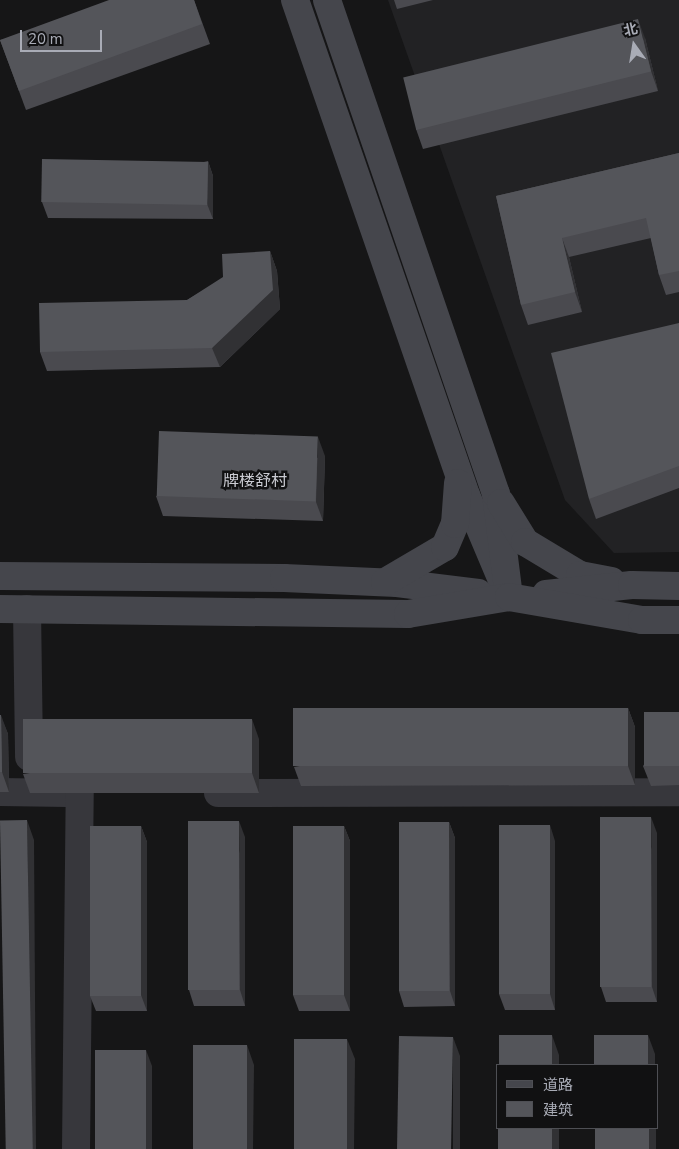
<!DOCTYPE html>
<html>
<head>
<meta charset="utf-8">
<style>
	body { margin:0 }
	#map { position:relative; width:679px; height:1149px; overflow:hidden; background:#161617; font-family:"Nunito Sans","Noto Sans SC",sans-serif }
	div>[style] { position:absolute }
	[style*='--x'] { left:calc(var(--x)*1px); top:calc(var(--y)*1px); width:calc(var(--w)*1px); rotate:calc(var(--a)*1deg) }
	.built>* { inset:0; background:#222224 }
	.street>* { height:28px; margin:-14px; padding:0 14px; transform-origin:14px; border-radius:14px; background:#37373c }
	.secondary>* { height:28px; margin:-14px; padding:0 14px; transform-origin:14px; border-radius:14px; background:#45464c }
	.wall>* { inset:0; background:#4a4a4f }
	.shaded-wall>* { inset:0; background:#313134; transform-origin:0 0 }
	.building>* { inset:0; background:#54555a; transform-origin:0 0 }
	span { translate:-50% -50%; white-space:nowrap; text-align:center; line-height:1.15; -webkit-text-stroke:5px #111112; paint-order:stroke }
	.quarter-label { font-size:16px; color:#cacbd2 }
	.legend { position:absolute; left:496px; top:1064px; width:162px; height:65px; box-sizing:border-box; background:#111112; border:1px solid #4e4f54; margin:0; padding:6px 9px; list-style:none; font-size:15px; color:#a9acb6 }
	.legend li { display:flex; align-items:center; gap:10px; height:25px }
	.legend b { width:25px; border:1px solid #4e4f54 }
	.north { position:absolute; left:609px; top:20px; width:50px; height:50px; -webkit-text-stroke:4px #111112; paint-order:stroke; rotate:347deg; font-size:14px; font-weight:700; line-height:20px; text-align:center; color:#a9acb6 }
	.north::after { content:''; display:block; margin:auto; width:18px; height:22px; background:#a9acb6; clip-path:polygon(50% 0,100% 100%,50% 72%,0 100%) }
	.scale { position:absolute; left:20px; top:30px; width:82px; height:22px; box-sizing:border-box; border:2px solid #a9acb6; border-top:0; padding-left:6px; font-size:15px; line-height:18px; white-space:nowrap; color:#a9acb6; -webkit-text-stroke:4px #111112; paint-order:stroke }
</style>
</head>
<body>
<div id="map">
	<div class="built">
		<div style="clip-path:polygon(388px 0,679px 0,679px 552px,614px 553px,565px 500px)"></div>
	</div>
	<div class="street">
		<div style="--x:27;--y:609;--w:148;--a:89.2"></div>
		<div style="--x:0;--y:792;--w:68;--a:0.8"></div>
		<div style="--x:218;--y:793;--w:461;--a:-0.1"></div>
		<div style="--x:76;--y:1149;--w:356;--a:-89.4"></div>
	</div>
	<div class="secondary">
		<div style="--x:295;--y:0;--w:524;--a:70.94"></div>
		<div style="--x:466;--y:495;--w:111;--a:67.1"></div>
		<div style="--x:509;--y:597;--w:104;--a:-97.2"></div>
		<div style="--x:496;--y:494;--w:522;--a:-108.89"></div>
		<div style="--x:501;--y:503;--w:46;--a:58.4"></div>
		<div style="--x:525;--y:542;--w:64;--a:31"></div>
		<div style="--x:580;--y:575;--w:32;--a:11"></div>
		<div style="--x:0;--y:576;--w:284;--a:0.4"></div>
		<div style="--x:284;--y:578;--w:113;--a:2.5"></div>
		<div style="--x:397;--y:583;--w:82;--a:7"></div>
		<div style="--x:385;--y:582;--w:69;--a:-30.3"></div>
		<div style="--x:445;--y:547;--w:25;--a:-67"></div>
		<div style="--x:455;--y:524;--w:41;--a:-85.8"></div>
		<div style="--x:546;--y:594;--w:86;--a:-6"></div>
		<div style="--x:632;--y:585;--w:47;--a:1.2"></div>
		<div style="--x:0;--y:609;--w:408;--a:0.7"></div>
		<div style="--x:408;--y:614;--w:102;--a:-9.6"></div>
		<div style="--x:509;--y:597;--w:135;--a:9.8"></div>
		<div style="--x:642;--y:620;--w:37;--a:0"></div>
	</div>
	<div class="wall">
		<div style="clip-path:polygon(194px 0,210px 44px,26px 110px,0 40px)"></div>
		<div style="clip-path:polygon(394px 0,433px 0,397px 9px)"></div>
		<div style="clip-path:polygon(645px 38px,658px 91px,423px 149px,416px 129px)"></div>
		<div style="clip-path:polygon(679px 153px,679px 292px,666px 295px,659px 275px,651px 238px,569px 257px,582px 312px,528px 325px,521px 305px,496px 196px)"></div>
		<div style="clip-path:polygon(208px 161px,213px 176px,213px 219px,48px 218px,42px 202px)"></div>
		<div style="clip-path:polygon(270px 251px,277px 271px,280px 309px,220px 367px,47px 371px,40px 352px,187px 300px)"></div>
		<div style="clip-path:polygon(679px 323px,679px 488px,596px 519px,589px 499px)"></div>
		<div style="clip-path:polygon(325px 456px,323px 521px,163px 516px,156px 496px)"></div>
		<div style="clip-path:polygon(628px 708px,635px 727px,635px 785px,301px 786px,294px 767px)"></div>
		<div style="clip-path:polygon(679px 712px,679px 785px,651px 786px,643px 766px)"></div>
		<div style="clip-path:polygon(0 715px,8px 734px,9px 792px,0 792px)"></div>
		<div style="clip-path:polygon(259px 739px,259px 793px,30px 793px,23px 774px)"></div>
		<div style="clip-path:polygon(449px 822px,455px 838px,455px 1006px,404px 1007px,399px 991px)"></div>
		<div style="clip-path:polygon(141px 826px,147px 842px,147px 1011px,96px 1011px,90px 996px)"></div>
		<div style="clip-path:polygon(344px 826px,350px 841px,350px 1011px,299px 1011px,293px 995px)"></div>
		<div style="clip-path:polygon(657px 833px,657px 1002px,606px 1002px,601px 987px)"></div>
		<div style="clip-path:polygon(245px 837px,245px 1006px,194px 1006px,189px 990px)"></div>
		<div style="clip-path:polygon(555px 841px,555px 1010px,505px 1010px,499px 994px)"></div>
	</div>
	<div class="shaded-wall">
		<div style="clip-path:polygon(638px 19px,645px 38px,658px 91px,651px 71px)"></div>
		<div style="clip-path:polygon(208px 161px,213px 176px,213px 219px,207px 204px)"></div>
		<div style="clip-path:polygon(562px 238px,569px 257px,582px 312px,575px 292px)"></div>
		<div style="clip-path:polygon(270px 251px,277px 271px,280px 309px,220px 367px,212px 348px)"></div>
		<div style="clip-path:polygon(318px 437px,325px 456px,323px 521px,316px 502px)"></div>
		<div style="clip-path:polygon(628px 708px,635px 727px,635px 785px,628px 766px)"></div>
		<div style="clip-path:polygon(1px 715px,8px 734px,9px 792px,2px 772px)"></div>
		<div style="clip-path:polygon(252px 719px,259px 739px,259px 793px,252px 773px)"></div>
		<div style="clip-path:polygon(651px 817px,657px 833px,657px 1002px,652px 987px)"></div>
		<div style="clip-path:polygon(27px 820px,34px 840px,36px 1149px,30px 1149px)"></div>
		<div style="clip-path:polygon(239px 821px,245px 837px,245px 1006px,240px 990px)"></div>
		<div style="clip-path:polygon(449px 822px,455px 838px,455px 1006px,450px 991px)"></div>
		<div style="clip-path:polygon(550px 825px,555px 841px,555px 1010px,550px 994px)"></div>
		<div style="clip-path:polygon(141px 826px,147px 842px,147px 1011px,141px 995px)"></div>
		<div style="clip-path:polygon(344px 826px,350px 841px,350px 1011px,344px 995px)"></div>
		<div style="clip-path:polygon(552px 1035px,559px 1055px,559px 1065px,552px 1065px)"></div>
		<div style="clip-path:polygon(648px 1035px,655px 1054px,655px 1065px,648px 1065px)"></div>
		<div style="clip-path:polygon(453px 1037px,460px 1056px,460px 1149px,453px 1149px)"></div>
		<div style="clip-path:polygon(347px 1039px,355px 1059px,354px 1149px,347px 1149px)"></div>
		<div style="clip-path:polygon(247px 1045px,254px 1065px,253px 1149px,246px 1149px)"></div>
		<div style="clip-path:polygon(146px 1050px,152px 1066px,152px 1149px,146px 1149px)"></div>
		<div style="left:552px;top:1128px;width:7px;height:21px"></div>
		<div style="left:649px;top:1128px;width:7px;height:21px"></div>
	</div>
	<div class="building">
		<div style="clip-path:polygon(109px 0,194px 0,202px 24px,19px 91px,0 40px)"></div>
		<div style="left:638px;top:19px;width:54px;height:242px;rotate:76deg"></div>
		<div style="clip-path:polygon(679px 153px,679px 271px,659px 275px,646px 218px,562px 238px,575px 292px,521px 305px,496px 196px)"></div>
		<div style="left:42px;top:159px;width:166px;height:43px;rotate:1deg"></div>
		<div style="clip-path:polygon(270px 251px,273px 290px,212px 348px,40px 352px,39px 303px,187px 300px,223px 277px,222px 254px)"></div>
		<div style="clip-path:polygon(679px 323px,679px 466px,589px 499px,551px 353px)"></div>
		<div style="left:159px;top:431px;width:159px;height:65px;rotate:2deg"></div>
		<div style="left:628px;top:708px;width:58px;height:335px;rotate:90deg"></div>
		<div style="left:644px;top:712px;width:35px;height:54px"></div>
		<div style="clip-path:polygon(0 715px,1px 715px,2px 772px,0 772px)"></div>
		<div style="left:252px;top:719px;width:54px;height:229px;rotate:90deg"></div>
		<div style="left:600px;top:817px;width:51px;height:170px"></div>
		<div style="left:27px;top:820px;width:329px;height:27px;rotate:89deg"></div>
		<div style="left:188px;top:821px;width:51px;height:169px"></div>
		<div style="left:399px;top:822px;width:50px;height:169px"></div>
		<div style="left:499px;top:825px;width:51px;height:169px"></div>
		<div style="left:90px;top:826px;width:51px;height:170px"></div>
		<div style="left:293px;top:826px;width:51px;height:169px"></div>
		<div style="left:499px;top:1035px;width:53px;height:30px"></div>
		<div style="left:594px;top:1035px;width:54px;height:30px"></div>
		<div style="left:399px;top:1036px;width:54px;height:113px;rotate:1deg"></div>
		<div style="left:294px;top:1039px;width:53px;height:110px"></div>
		<div style="left:193px;top:1045px;width:54px;height:104px"></div>
		<div style="left:95px;top:1050px;width:51px;height:99px"></div>
		<div style="left:498px;top:1128px;width:54px;height:21px"></div>
		<div style="left:595px;top:1128px;width:54px;height:21px"></div>
	</div>
	<div class="quarter-label">
		<span style="left:255px;top:481px">牌楼舒村</span>
	</div>
	<ul class="legend">
	<li><b style="height:6px;background:#45464c"></b>道路</li>
	<li><b style="height:14px;background:#54555a"></b>建筑</li>
	</ul>
	<div class="north">北</div>
	<div class="scale">20 m</div>
</div>
</body>
</html>
